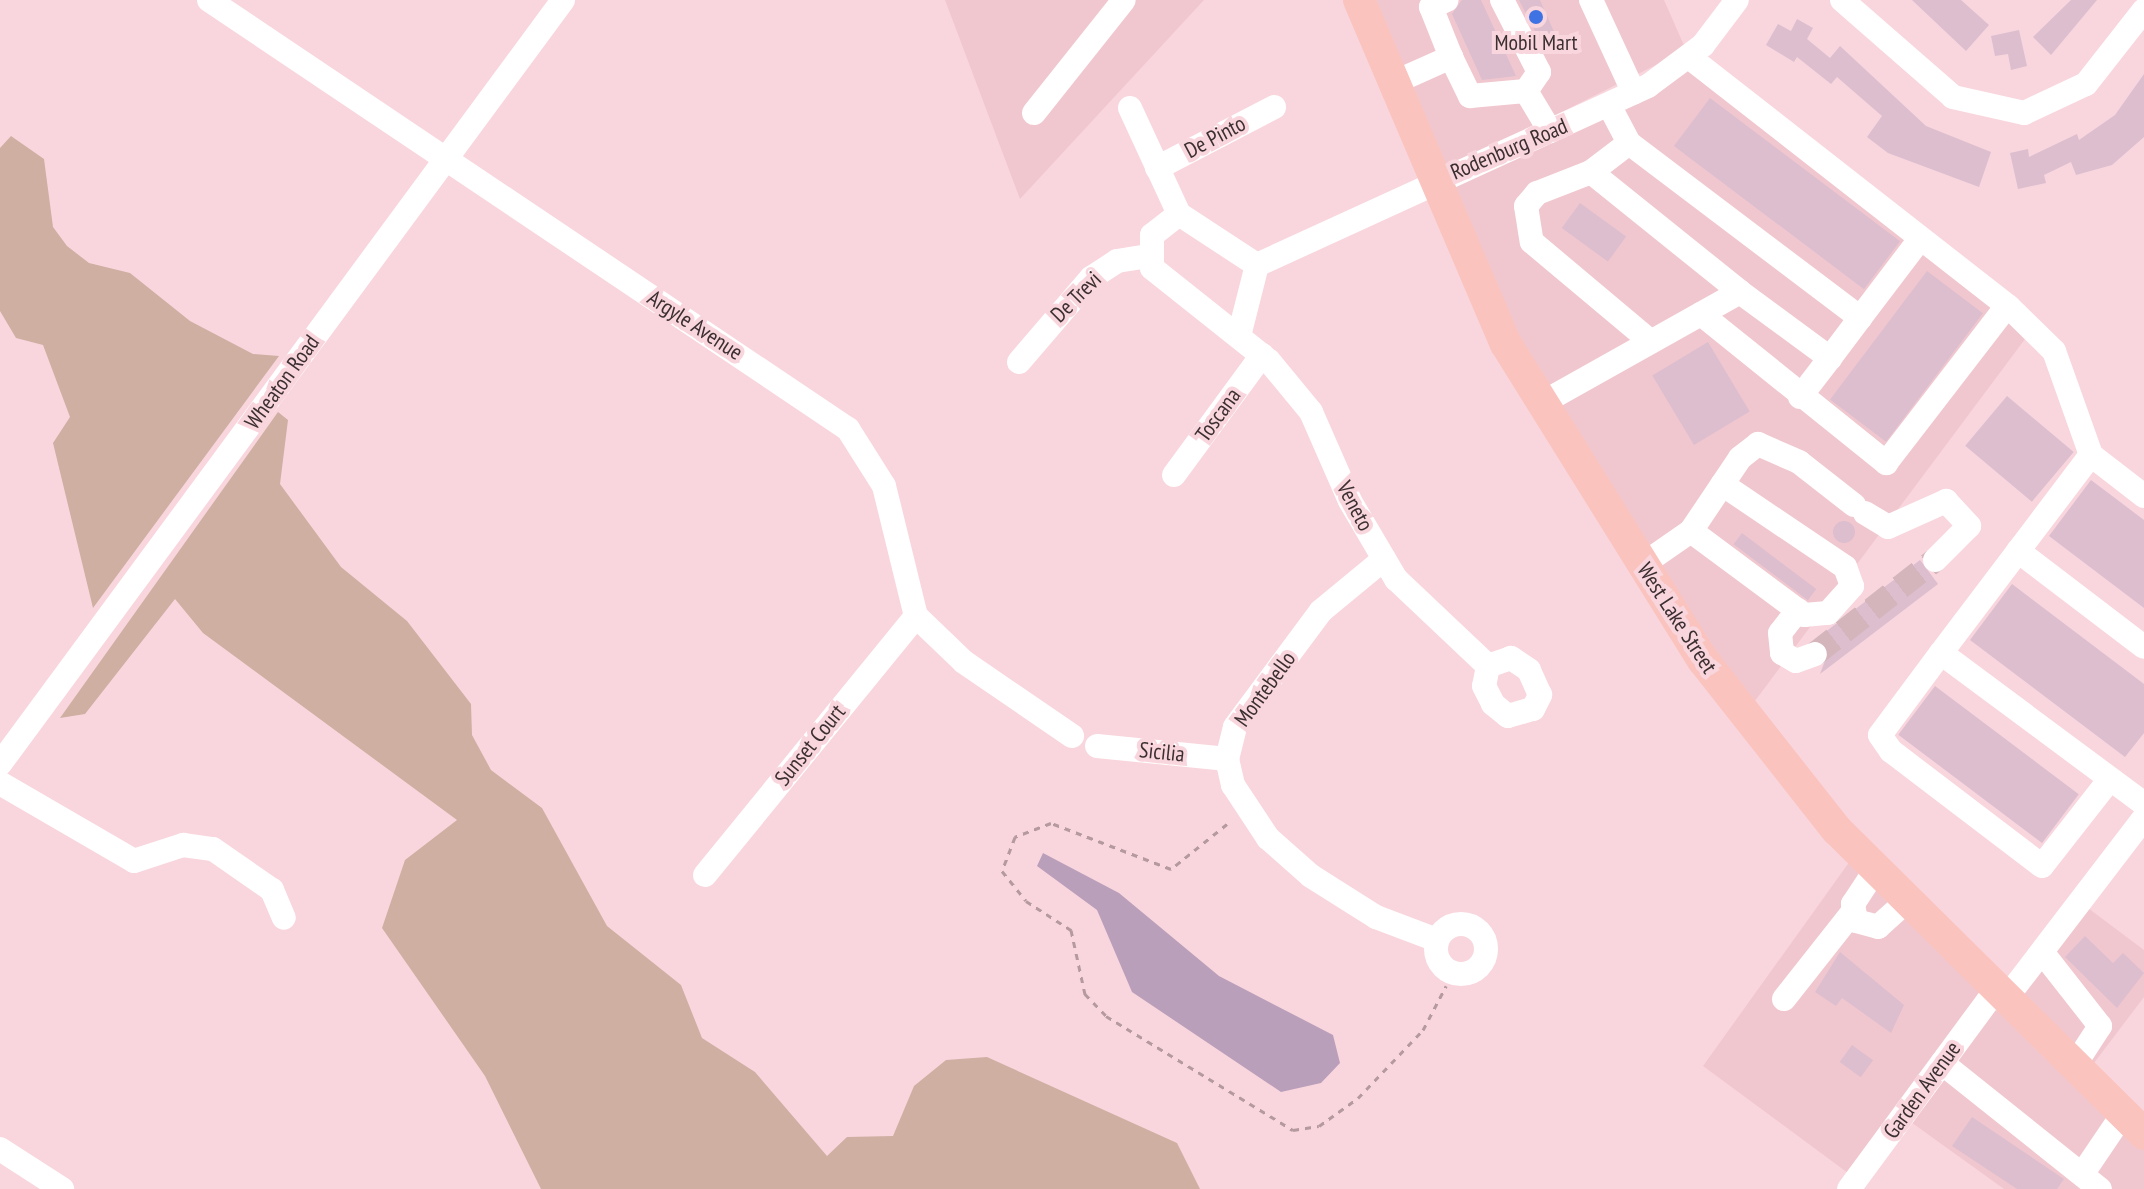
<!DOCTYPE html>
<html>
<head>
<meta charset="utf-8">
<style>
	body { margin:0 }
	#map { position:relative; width:2144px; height:1189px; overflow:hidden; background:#f9d6dd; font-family:"PT Sans Narrow",sans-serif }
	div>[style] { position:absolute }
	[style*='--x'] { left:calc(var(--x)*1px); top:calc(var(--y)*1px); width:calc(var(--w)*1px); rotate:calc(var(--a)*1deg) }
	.built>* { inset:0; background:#f1c7cf }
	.green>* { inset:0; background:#ceafa2 }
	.water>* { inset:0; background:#ba9fbb }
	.building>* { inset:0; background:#dcbece; transform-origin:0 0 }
	.round { border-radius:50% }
	.minor-tunnel>* { height:24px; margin-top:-12px; transform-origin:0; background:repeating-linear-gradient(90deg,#d3b5bb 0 24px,transparent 0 36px) }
	.path>* { height:3px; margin-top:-1.5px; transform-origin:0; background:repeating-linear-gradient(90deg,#b4999f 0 6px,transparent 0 12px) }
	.minor>* { height:24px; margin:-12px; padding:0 12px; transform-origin:12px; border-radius:12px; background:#fff }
	.minor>.ring { margin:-12px; padding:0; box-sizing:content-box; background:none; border:24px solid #fff; border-radius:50% }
	.major>* { height:32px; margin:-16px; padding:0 16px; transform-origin:16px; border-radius:16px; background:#fac3be }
	.dots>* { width:22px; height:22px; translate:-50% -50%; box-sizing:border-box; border:4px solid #f9d6dd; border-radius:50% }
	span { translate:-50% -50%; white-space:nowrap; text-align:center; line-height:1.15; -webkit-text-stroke:8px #f9d6dd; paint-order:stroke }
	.poi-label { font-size:22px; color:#3c2f32 }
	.street-label { font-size:22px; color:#3c2f32 }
</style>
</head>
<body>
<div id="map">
	<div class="built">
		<div style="clip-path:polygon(945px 0,1204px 0,1020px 199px)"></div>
		<div style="clip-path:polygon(1365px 0,1664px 0,1686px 50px,1437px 174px)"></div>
		<div style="clip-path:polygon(1697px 57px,2037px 323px,1746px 713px,1514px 344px,1444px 185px)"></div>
		<div style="clip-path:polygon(1855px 854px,1988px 992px,1852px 1176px,1703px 1066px)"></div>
		<div style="clip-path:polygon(2084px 905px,2144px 950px,2144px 997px,2088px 1071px,2012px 999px)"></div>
		<div style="clip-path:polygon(1995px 998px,2144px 1142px,2144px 1189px,2004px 1189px,1908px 1120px)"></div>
	</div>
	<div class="green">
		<div style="clip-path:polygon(11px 136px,44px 159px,53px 227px,67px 246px,89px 263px,130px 273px,190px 321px,253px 354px,279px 356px,93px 608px,53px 443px,70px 417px,43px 345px,16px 338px,0 311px,0 148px)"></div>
		<div style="clip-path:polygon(278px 412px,288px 420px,280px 484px,341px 567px,407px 621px,471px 704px,472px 735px,491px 770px,542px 808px,607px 926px,681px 985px,702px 1038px,755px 1072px,827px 1156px,847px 1137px,893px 1136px,914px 1086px,946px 1060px,987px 1057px,1177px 1143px,1200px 1189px,541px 1189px,485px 1076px,382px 928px,405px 860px,457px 820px,203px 633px,175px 599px,85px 714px,60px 718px)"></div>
	</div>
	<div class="water">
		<div style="clip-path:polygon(1043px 853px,1119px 893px,1219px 976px,1333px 1035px,1340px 1063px,1321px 1083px,1281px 1092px,1132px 992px,1097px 910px,1037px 866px)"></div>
	</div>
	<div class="building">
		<div style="clip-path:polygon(1462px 0,1481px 0,1516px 76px,1482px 80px,1452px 14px)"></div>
		<div style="clip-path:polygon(1519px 0,1540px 0,1555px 34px,1540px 41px)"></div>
		<div style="clip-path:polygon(1912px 0,1961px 0,1989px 25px,1966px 51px)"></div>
		<div style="clip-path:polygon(2071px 0,2097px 0,2051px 55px,2033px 37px)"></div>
		<div style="clip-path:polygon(1797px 19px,1813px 28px,1807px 39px,1830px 58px,1840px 46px,1926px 126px,1991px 152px,1979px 187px,1888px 153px,1867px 137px,1882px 116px,1837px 77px,1831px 84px,1797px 57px,1794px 62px,1766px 45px,1778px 24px,1791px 31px)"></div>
		<div style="clip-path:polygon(2019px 30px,2027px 66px,2011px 70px,2008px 54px,1995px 56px,1991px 36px)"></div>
		<div style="clip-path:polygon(2144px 74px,2144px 137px,2112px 165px,2076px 175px,2071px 162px,2044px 175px,2046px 183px,2018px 189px,2010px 153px,2028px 149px,2029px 157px,2077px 134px,2079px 140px,2115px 115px)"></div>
		<div style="left:1710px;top:98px;width:238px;height:60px;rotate:37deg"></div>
		<div style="left:1580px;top:203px;width:57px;height:31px;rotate:36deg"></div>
		<div style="left:1927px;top:271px;width:70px;height:161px;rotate:37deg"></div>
		<div style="left:1708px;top:342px;width:81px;height:65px;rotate:59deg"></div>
		<div style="left:2007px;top:396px;width:87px;height:65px;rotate:40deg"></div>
		<div style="clip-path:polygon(2091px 480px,2144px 520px,2144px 608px,2049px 536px)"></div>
		<div class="round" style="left:1833px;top:521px;width:22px;height:22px"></div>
		<div style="left:1742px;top:533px;width:93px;height:14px;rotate:37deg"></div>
		<div style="clip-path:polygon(1920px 560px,1938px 584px,1820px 674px,1829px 650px,1816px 639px)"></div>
		<div style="clip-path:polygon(2012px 584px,2144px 684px,2144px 733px,2125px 757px,1970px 640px)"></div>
		<div style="left:1935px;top:686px;width:180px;height:61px;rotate:37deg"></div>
		<div style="clip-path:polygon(2085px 936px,2113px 963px,2123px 953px,2144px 973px,2117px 1008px,2065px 957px)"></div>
		<div style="clip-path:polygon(1840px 952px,1904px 1005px,1891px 1033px,1842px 998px,1836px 1006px,1815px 992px)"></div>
		<div style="left:1852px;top:1045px;width:26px;height:21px;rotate:36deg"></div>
		<div style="clip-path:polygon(1972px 1117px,2064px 1179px,2057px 1189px,2017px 1189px,1952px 1146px)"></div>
	</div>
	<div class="minor-tunnel">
		<div style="--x:1815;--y:654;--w:152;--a:-38.1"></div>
	</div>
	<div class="path">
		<div style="--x:1227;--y:824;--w:72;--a:141.2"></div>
		<div style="--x:1171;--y:869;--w:129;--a:-159"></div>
		<div style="--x:1051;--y:823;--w:39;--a:159"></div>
		<div style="--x:1015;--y:837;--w:36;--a:111"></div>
		<div style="--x:1002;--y:871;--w:38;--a:51"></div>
		<div style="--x:1026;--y:901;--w:54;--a:32.8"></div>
		<div style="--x:1071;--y:930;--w:66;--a:77.7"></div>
		<div style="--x:1085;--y:994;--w:30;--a:46"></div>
		<div style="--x:1106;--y:1016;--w:219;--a:31.4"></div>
		<div style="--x:1293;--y:1130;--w:26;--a:-9"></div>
		<div style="--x:1319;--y:1126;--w:48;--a:-35.7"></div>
		<div style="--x:1358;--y:1098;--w:94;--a:-46.3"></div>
		<div style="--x:1423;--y:1030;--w:50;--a:-62.4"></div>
	</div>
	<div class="minor">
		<div style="--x:209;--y:0;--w:770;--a:33.88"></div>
		<div style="--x:848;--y:429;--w:67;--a:57.7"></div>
		<div style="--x:884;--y:486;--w:134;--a:76.2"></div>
		<div style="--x:916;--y:616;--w:66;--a:43.8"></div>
		<div style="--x:964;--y:662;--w:131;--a:34.4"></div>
		<div style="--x:1502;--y:0;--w:81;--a:62.8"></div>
		<div style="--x:1539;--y:72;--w:23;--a:124"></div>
		<div style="--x:1526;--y:91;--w:47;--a:59"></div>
		<div style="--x:1591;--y:0;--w:102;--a:65.2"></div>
		<div style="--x:1842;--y:0;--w:147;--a:41.1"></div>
		<div style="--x:1953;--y:97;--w:73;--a:12.7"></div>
		<div style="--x:2024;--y:113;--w:68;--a:-25.1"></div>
		<div style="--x:2086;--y:84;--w:94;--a:-51.9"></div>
		<div style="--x:1449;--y:53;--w:48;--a:64"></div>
		<div style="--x:1470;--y:96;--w:56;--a:-5.1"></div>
		<div style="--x:1689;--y:57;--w:406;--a:38"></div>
		<div style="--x:2009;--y:307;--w:63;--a:44.4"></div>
		<div style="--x:2054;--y:351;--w:110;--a:70.4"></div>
		<div style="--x:1393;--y:83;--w:64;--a:-24.1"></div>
		<div style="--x:1451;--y:57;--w:54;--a:-111.8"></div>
		<div style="--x:1431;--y:7;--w:17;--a:-24"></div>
		<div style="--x:1609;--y:105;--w:43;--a:62.2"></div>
		<div style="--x:1629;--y:143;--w:290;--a:37.1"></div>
		<div style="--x:1860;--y:318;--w:99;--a:-52.8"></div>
		<div style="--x:1130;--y:108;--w:117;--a:65.2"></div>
		<div style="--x:1179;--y:214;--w:34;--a:142"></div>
		<div style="--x:1152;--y:235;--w:33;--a:90"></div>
		<div style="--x:1152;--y:268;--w:149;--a:38.5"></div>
		<div style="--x:1269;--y:361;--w:66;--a:50.5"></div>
		<div style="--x:1311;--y:412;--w:97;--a:66.3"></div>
		<div style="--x:1350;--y:501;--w:91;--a:59.5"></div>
		<div style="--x:1396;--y:579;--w:127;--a:43.4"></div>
		<div style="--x:1488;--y:666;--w:20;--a:101"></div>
		<div style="--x:1484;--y:686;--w:20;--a:63"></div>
		<div style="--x:1493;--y:704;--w:19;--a:39"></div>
		<div style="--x:1508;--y:716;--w:26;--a:-16"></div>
		<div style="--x:1533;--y:709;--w:16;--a:-63"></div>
		<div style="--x:1540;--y:695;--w:27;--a:-114"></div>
		<div style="--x:1529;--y:670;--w:22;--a:-146"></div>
		<div style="--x:1511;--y:658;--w:24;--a:161"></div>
		<div style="--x:1034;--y:113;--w:144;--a:-51.5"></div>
		<div style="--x:1629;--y:143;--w:48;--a:142.7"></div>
		<div style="--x:1591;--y:172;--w:191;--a:38.8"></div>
		<div style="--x:1157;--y:168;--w:132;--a:-27.5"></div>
		<div style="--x:1591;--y:172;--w:58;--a:158.7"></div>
		<div style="--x:1537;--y:193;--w:17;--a:130"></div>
		<div style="--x:1526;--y:206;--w:36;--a:81"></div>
		<div style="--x:1532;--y:242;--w:155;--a:40"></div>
		<div style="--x:1179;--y:214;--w:93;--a:33.2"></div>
		<div style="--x:1257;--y:265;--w:430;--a:-24.6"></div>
		<div style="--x:1648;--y:86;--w:69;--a:-36.7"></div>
		<div style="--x:1703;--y:45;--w:56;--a:-52.9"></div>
		<div style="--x:1701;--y:314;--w:238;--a:38.8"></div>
		<div style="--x:1886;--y:463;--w:198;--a:-52.4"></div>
		<div style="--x:1239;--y:336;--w:73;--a:-75.8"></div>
		<div style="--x:1019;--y:362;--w:111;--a:-49.4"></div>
		<div style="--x:1091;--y:278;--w:31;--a:-33"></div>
		<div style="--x:1117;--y:261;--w:31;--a:-9"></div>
		<div style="--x:1800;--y:397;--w:49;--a:-52.4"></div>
		<div style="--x:1542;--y:403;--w:227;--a:-29.3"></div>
		<div style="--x:1740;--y:292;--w:112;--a:36.3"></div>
		<div style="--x:1830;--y:358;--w:50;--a:-53.1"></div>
		<div style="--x:1174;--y:475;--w:149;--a:-53.7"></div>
		<div style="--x:1865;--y:513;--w:27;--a:31"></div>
		<div style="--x:1888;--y:527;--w:64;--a:-24.1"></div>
		<div style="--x:1946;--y:501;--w:34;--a:47"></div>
		<div style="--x:1969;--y:526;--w:48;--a:135"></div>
		<div style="--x:1691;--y:531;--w:141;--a:36.6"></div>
		<div style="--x:1804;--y:615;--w:24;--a:-5"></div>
		<div style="--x:1828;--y:613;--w:36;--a:-48"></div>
		<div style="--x:1852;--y:586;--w:20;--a:-110"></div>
		<div style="--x:1845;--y:567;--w:148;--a:-146"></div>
		<div style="--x:2018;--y:551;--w:158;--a:37.3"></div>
		<div style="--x:1384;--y:559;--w:82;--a:140.5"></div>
		<div style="--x:1321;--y:611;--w:144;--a:126.6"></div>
		<div style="--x:1235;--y:727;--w:33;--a:104"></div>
		<div style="--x:1227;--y:759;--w:27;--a:77"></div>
		<div style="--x:1233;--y:785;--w:64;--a:56.6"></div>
		<div style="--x:1268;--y:838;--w:57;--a:41.5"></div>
		<div style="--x:1311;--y:876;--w:77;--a:32.2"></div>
		<div style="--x:1376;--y:917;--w:65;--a:20.7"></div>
		<div style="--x:1642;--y:565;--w:60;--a:-34.8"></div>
		<div style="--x:1691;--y:531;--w:88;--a:-56.1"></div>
		<div style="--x:1740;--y:458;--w:23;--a:-38"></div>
		<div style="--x:1758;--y:444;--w:45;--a:23.7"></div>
		<div style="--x:1799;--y:462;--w:70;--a:38"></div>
		<div style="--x:1798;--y:610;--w:29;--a:128"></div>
		<div style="--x:1780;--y:633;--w:20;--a:84"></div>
		<div style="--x:1782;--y:653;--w:16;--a:30"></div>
		<div style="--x:1796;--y:661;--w:20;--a:-20"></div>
		<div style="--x:1941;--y:653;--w:248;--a:-52.9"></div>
		<div style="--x:2091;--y:455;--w:67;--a:37.7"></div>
		<div style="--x:1097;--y:746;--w:131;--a:5.7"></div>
		<div style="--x:0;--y:764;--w:949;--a:-53.61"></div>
		<div style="--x:2110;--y:779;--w:110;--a:128"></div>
		<div style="--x:2042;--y:866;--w:190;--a:-142.7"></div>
		<div style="--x:1891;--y:751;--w:19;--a:-125"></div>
		<div style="--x:1880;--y:735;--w:102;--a:-53.4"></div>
		<div style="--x:1941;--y:653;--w:253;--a:36.6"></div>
		<div style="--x:0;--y:783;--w:155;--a:30.2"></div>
		<div style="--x:134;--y:861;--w:52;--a:-18.1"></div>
		<div style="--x:183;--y:845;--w:30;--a:8"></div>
		<div style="--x:213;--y:849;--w:72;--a:34.8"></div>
		<div style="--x:272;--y:890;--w:30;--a:67"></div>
		<div style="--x:1876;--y:869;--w:42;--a:123.3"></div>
		<div style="--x:1853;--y:904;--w:17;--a:80"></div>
		<div style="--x:1856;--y:921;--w:23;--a:15"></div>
		<div style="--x:1878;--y:927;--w:39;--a:-42"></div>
		<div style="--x:705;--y:875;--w:334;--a:-50.8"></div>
		<div class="ring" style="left:1436px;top:924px;width:26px;height:26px"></div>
		<div style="--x:2042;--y:952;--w:94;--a:51.9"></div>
		<div style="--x:2100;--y:1026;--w:48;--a:123"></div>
		<div style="--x:1784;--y:999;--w:110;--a:-51.7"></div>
		<div style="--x:2004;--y:1001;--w:230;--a:-52.6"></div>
		<div style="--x:1942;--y:1063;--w:202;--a:38.6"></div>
		<div style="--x:0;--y:1149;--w:74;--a:32.8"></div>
		<div style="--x:2083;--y:1173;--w:71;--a:-55.9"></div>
		<div style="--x:1849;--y:1189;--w:246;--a:-53.6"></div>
	</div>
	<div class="major">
		<div style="--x:1359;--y:0;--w:374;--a:66.9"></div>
		<div style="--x:1506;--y:344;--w:372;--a:58.1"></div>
		<div style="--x:1703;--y:660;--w:216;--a:51.8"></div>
		<div style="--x:1837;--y:830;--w:432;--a:44.7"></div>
	</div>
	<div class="dots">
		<div style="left:1536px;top:17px;background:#3f72e2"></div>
	</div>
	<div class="poi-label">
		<span style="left:1536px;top:43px">Mobil Mart</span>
	</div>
	<div class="street-label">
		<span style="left:1215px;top:137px;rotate:-28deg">De Pinto</span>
		<span style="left:1509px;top:149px;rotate:-23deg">Rodenburg Road</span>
		<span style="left:1076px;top:297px;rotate:-45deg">De Trevi</span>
		<span style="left:695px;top:325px;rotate:33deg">Argyle Avenue</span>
		<span style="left:282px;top:382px;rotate:-54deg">Wheaton Road</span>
		<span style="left:1218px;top:415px;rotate:-54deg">Toscana</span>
		<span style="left:1355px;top:506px;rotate:62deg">Veneto</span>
		<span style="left:1677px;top:618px;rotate:57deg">West Lake Street</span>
		<span style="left:1265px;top:689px;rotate:-54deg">Montebello</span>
		<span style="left:810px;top:745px;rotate:-51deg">Sunset Court</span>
		<span style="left:1162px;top:752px;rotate:6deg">Sicilia</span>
		<span style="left:1922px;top:1090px;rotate:-54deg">Garden Avenue</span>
	</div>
</div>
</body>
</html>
